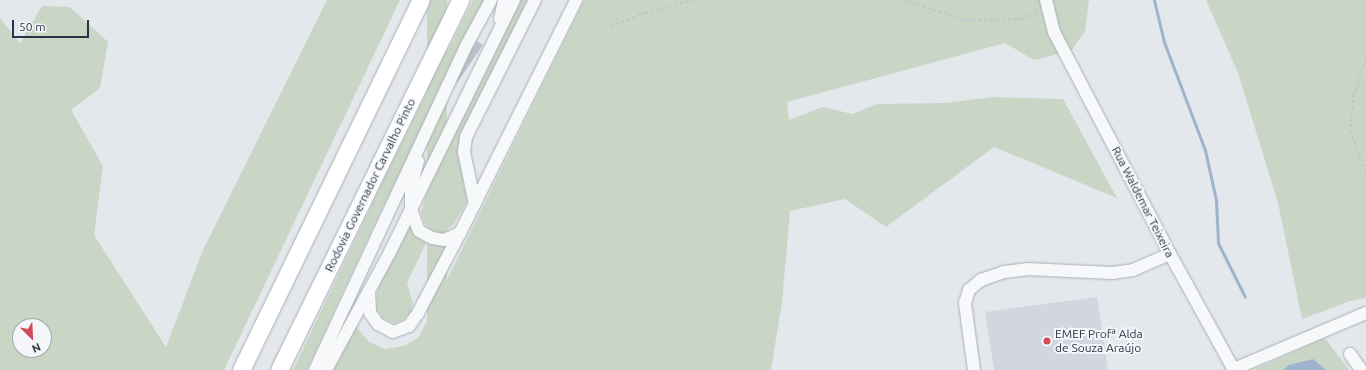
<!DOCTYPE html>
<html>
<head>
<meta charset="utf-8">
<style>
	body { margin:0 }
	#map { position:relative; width:1366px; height:370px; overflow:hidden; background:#e4e7ec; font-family:Ubuntu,sans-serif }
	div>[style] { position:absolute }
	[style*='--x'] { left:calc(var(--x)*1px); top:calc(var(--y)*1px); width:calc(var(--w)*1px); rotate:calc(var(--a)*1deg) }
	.built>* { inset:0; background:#d2d6de }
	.green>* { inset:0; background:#c9d6c5; transform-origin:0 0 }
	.water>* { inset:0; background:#9fb4cc }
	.stream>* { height:3px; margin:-1.5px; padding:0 1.5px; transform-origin:1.5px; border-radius:1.5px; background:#9fb4cc }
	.building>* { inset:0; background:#bbc0ca; transform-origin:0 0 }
	.path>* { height:2px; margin-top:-1px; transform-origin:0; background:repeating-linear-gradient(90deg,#c2c5cb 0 3px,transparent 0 6px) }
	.roads { filter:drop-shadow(0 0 1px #a9aeb7) drop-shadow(0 0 1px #a9aeb7) }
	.minor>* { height:12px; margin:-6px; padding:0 6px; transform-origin:6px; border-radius:6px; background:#f7f8fa }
	.highway>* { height:17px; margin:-8.5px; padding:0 8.5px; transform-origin:8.5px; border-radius:8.5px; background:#fff }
	.dots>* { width:11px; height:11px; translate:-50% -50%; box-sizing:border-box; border:2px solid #f4f6f9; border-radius:50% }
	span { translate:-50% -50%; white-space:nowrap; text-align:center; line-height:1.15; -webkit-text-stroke:4px #f4f6f9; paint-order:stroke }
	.street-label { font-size:12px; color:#2b3445 }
	.poi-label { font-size:12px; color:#2b3445 }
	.left { translate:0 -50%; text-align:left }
	.north { position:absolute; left:12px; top:318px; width:40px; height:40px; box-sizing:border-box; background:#f4f6f9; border:1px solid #a4a8b1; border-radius:50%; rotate:156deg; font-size:11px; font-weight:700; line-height:16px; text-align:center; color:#2b3445 }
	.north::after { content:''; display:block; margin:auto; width:14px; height:18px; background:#d1495b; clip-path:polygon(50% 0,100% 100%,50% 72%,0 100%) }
	.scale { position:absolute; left:12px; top:20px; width:77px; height:18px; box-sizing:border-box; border:2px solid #2b3445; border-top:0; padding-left:5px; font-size:12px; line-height:14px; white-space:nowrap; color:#2b3445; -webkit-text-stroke:3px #f4f6f9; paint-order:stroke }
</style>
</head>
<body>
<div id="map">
	<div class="built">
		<div style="clip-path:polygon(1097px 297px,1108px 370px,994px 370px,985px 312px)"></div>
	</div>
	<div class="green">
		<div style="clip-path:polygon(evenodd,327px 0,400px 0,224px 370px,0 370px,0 18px,20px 43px,42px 6px,70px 7px,108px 42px,100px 88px,71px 110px,103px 166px,94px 235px,166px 347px,203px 250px,327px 0,20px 326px,44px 326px,44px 350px,20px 350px,20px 326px)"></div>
		<div style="left:427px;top:0;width:20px;height:412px"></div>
		<div style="clip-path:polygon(473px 0,485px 0,377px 219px,307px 370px,293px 370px,391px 164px)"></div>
		<div style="clip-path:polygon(519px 0,527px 0,457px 147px,467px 202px,454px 224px,446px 230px,434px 231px,424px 223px,421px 212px,431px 177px)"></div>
		<div style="clip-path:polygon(584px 0,1089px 0,1085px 31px,1071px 51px,1034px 60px,1005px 43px,787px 102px,789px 120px,823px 107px,852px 114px,877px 104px,945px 103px,992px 97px,1063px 99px,1117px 198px,994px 147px,886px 227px,845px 199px,790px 211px,782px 302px,771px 370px,332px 370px,356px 326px,369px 342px,385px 349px,404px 346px,419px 337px)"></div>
		<div style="clip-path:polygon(1206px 0,1366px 0,1366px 298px,1350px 301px,1302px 319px,1278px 203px,1238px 73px)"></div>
		<div style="clip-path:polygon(408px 225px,414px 235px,426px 243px,407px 283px,413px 303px,411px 312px,403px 320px,395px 323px,383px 319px,376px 308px,377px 294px,380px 280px)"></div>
		<div style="clip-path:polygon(1325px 338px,1349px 370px,1254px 370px,1255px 369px)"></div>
	</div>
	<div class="water">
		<div style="clip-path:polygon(1313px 359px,1326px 370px,1283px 370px,1289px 365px)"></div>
	</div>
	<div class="stream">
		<div style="--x:1154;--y:0;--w:43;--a:76.6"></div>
		<div style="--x:1164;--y:42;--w:116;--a:69.2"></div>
		<div style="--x:1205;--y:150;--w:51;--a:77.6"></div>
		<div style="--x:1216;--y:200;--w:43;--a:87.3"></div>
		<div style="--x:1218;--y:243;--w:60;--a:63.4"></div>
	</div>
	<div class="building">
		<div style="left:477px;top:41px;width:7px;height:46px;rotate:34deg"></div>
	</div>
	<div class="path">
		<div style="--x:905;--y:0;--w:64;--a:18.2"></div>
		<div style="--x:966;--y:20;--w:57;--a:-1"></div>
		<div style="--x:1023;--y:19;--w:16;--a:-27"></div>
		<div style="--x:610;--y:27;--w:38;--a:-22"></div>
		<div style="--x:645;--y:13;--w:52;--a:-14.6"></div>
		<div style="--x:1366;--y:59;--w:37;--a:109"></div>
		<div style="--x:1354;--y:94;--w:36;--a:96"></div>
		<div style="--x:1350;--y:130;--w:48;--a:70.4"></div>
	</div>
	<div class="roads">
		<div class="minor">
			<div style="--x:1046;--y:0;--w:33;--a:76"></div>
			<div style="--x:1054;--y:32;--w:250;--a:62.4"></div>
			<div style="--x:1170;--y:254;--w:132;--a:61.1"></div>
			<div style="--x:500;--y:19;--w:19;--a:-78"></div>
			<div style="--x:418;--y:161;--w:28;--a:105"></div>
			<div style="--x:411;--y:188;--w:22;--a:90"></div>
			<div style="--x:411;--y:210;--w:22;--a:69"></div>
			<div style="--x:419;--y:231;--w:15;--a:28"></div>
			<div style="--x:432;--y:238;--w:12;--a:9"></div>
			<div style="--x:444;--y:240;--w:17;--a:-24"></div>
			<div style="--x:460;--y:233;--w:260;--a:-63.5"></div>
			<div style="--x:475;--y:204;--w:53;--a:-101.9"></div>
			<div style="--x:464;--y:152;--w:15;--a:-82"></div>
			<div style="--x:466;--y:137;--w:153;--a:-63.3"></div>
			<div style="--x:369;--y:291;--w:22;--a:87"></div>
			<div style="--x:370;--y:313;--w:14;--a:54"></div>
			<div style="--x:378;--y:324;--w:17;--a:28"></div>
			<div style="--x:393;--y:332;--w:17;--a:-21"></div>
			<div style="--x:409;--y:326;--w:16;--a:-55"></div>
			<div style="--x:418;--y:313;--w:90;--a:-62.3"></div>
			<div style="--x:1350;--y:354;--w:19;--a:55"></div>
			<div style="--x:1234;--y:369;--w:143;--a:-23"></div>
			<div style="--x:315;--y:370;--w:357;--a:-65"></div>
			<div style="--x:466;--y:46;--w:52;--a:-61.5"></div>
			<div style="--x:326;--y:370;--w:134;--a:-61.5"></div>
			<div style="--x:390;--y:252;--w:281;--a:-63.8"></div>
			<div style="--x:974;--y:370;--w:68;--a:-97.7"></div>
			<div style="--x:965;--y:303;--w:14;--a:-73"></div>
			<div style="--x:969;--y:290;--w:16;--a:-40"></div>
			<div style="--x:981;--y:280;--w:24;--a:-19"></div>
			<div style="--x:1004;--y:272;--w:23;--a:-7"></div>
			<div style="--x:1027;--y:269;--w:85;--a:2.7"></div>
			<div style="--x:1112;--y:273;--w:21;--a:-8"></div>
			<div style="--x:1133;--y:270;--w:40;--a:-23.4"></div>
		</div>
		<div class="highway">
			<div style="--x:241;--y:370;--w:411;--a:-64.1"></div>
			<div style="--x:279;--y:370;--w:412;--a:-63.9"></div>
		</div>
	</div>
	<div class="dots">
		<div style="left:1047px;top:341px;background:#d1495b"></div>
	</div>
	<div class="street-label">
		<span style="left:370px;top:185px;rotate:-64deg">Rodovia Governador Carvalho Pinto</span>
		<span style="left:1143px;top:202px;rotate:63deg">Rua Waldemar Teixeira</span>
	</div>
	<div class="poi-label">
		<span class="left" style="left:1055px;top:341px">EMEF Profª Alda<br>de Souza Araújo</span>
	</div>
	<div class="north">N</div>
	<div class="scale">50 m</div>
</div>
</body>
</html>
